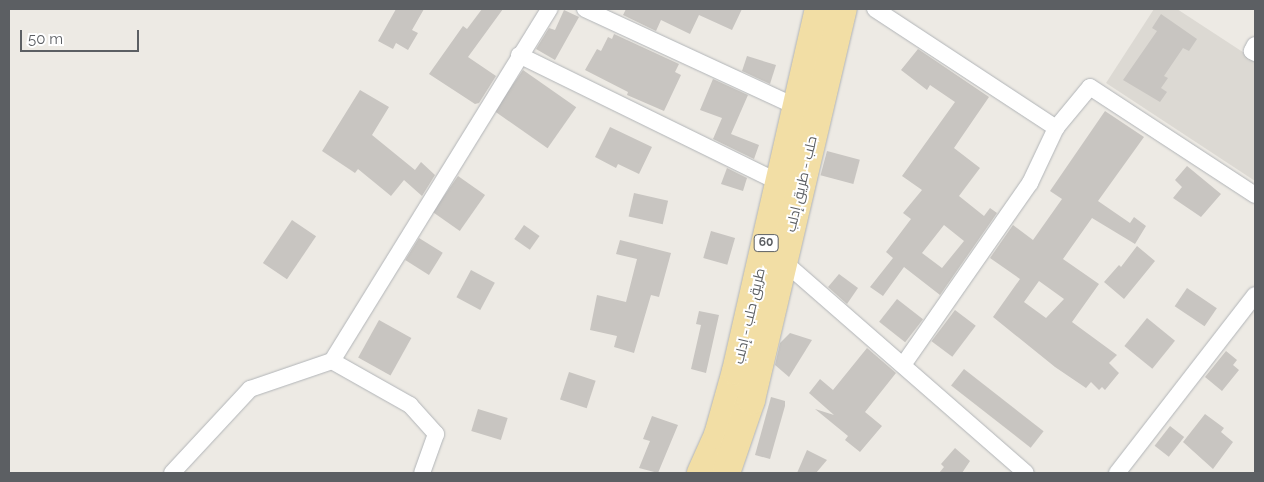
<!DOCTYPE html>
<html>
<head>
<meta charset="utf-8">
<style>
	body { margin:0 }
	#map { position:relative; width:1264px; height:482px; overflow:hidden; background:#edeae4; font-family:Raleway,Cairo,sans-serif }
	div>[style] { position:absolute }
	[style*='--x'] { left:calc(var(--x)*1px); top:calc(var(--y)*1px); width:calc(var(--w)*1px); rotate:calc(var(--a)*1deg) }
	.education>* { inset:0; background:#dcd9d3 }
	.building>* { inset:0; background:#c8c5c1; transform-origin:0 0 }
	.roads { filter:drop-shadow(0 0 1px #b1b4b7) drop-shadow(0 0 1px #b1b4b7) }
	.minor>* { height:16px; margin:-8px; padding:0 8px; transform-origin:8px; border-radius:8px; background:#fff }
	.trunk>* { height:28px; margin:-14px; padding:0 14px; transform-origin:14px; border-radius:14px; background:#f2dea5 }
	span { translate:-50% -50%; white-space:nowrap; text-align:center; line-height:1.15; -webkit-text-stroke:4px #fff; paint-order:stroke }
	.shield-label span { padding:1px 4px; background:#fff; border:1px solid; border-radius:4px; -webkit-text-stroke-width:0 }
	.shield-label { font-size:12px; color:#5c5f63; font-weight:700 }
	.street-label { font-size:14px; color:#5c5f63 }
	.frame { position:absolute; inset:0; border:10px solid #5c5f63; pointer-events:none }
	.scale { position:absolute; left:20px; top:30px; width:119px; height:22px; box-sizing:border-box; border:2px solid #5c5f63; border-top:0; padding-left:6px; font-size:15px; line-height:18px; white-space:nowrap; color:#5c5f63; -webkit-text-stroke:4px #fff; paint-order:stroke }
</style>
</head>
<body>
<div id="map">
	<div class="education">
		<div style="clip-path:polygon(1154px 9px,1177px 9px,1255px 60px,1255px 181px,1106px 83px)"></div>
	</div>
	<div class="building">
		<div style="clip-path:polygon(396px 9px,424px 9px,412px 30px,418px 33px,408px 50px,396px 43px,393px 49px,378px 41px)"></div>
		<div style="clip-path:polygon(482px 9px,503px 9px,468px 57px,496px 76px,479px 103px,475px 104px,429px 74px,463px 26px,467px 29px)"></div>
		<div style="clip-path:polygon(626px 9px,742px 9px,732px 30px,699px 15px,690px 34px,661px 20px,656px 31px,623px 15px)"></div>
		<div style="clip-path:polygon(564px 10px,579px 17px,555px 60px,536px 49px,549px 28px,555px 30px)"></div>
		<div style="clip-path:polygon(1161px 14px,1197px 39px,1189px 51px,1183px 48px,1164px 76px,1168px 78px,1161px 88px,1167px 92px,1160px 102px,1123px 80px,1157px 31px,1152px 28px)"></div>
		<div style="clip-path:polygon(614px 34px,679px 64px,675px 72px,681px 75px,664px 111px,627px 95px,628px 92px,585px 70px,597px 49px,601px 51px,608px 37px,612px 39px)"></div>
		<div style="clip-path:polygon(evenodd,918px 49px,989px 97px,954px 148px,980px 168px,959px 196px,984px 216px,990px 208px,997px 213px,940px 295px,904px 267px,883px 296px,870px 287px,893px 258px,886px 252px,911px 219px,903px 213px,922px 190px,902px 176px,955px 102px,930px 85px,927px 90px,901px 70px,918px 49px,944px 225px,964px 241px,942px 268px,922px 253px,944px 225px)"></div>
		<div style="clip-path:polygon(747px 56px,776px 65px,770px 84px,742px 71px)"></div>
		<div style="left:523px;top:70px;width:65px;height:50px;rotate:35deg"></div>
		<div style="clip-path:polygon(713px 79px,748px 95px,731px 134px,759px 145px,754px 159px,713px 139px,722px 118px,700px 110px)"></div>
		<div style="clip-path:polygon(360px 90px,389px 107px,372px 135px,415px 170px,421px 162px,435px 175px,422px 196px,404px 180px,391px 196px,358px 169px,355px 173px,322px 151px)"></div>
		<div style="clip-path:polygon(evenodd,1105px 111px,1144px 137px,1098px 201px,1130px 223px,1134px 217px,1146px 226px,1135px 244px,1092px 218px,1063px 259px,1099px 284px,1072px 322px,1117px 355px,1109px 363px,1119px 373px,1105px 390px,1102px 387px,1099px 390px,1091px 382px,1086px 388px,1055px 367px,993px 317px,1020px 279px,990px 258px,1013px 225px,1033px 240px,1062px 199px,1050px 191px,1105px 111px,1039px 281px,1064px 299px,1046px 318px,1024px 302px,1039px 281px)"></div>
		<div style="clip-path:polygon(610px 127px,652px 147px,639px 174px,618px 164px,616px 168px,595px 157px)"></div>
		<div style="left:827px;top:151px;width:34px;height:25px;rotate:15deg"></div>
		<div style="clip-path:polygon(1187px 166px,1221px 194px,1201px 217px,1173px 198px,1182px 187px,1175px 180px)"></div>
		<div style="clip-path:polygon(727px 168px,747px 178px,743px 191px,721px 184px)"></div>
		<div style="left:458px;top:176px;width:33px;height:44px;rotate:35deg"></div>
		<div style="left:634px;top:193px;width:35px;height:24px;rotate:13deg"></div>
		<div style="left:292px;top:220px;width:29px;height:52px;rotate:34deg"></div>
		<div style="left:524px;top:225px;width:19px;height:17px;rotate:35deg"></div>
		<div style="left:711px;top:231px;width:25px;height:28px;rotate:16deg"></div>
		<div style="left:419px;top:238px;width:28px;height:26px;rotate:32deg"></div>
		<div style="clip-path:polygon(620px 240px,671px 253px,659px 297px,651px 295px,634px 353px,614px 347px,617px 336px,590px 330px,597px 295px,626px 302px,637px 259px,616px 254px)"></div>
		<div style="clip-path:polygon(1137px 246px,1155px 261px,1124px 299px,1104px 282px,1119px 265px,1121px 267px)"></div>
		<div style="left:471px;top:270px;width:27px;height:31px;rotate:28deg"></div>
		<div style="clip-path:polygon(839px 274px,858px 288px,847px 304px,828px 287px)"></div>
		<div style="left:1187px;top:288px;width:36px;height:22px;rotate:34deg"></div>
		<div style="left:897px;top:299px;width:33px;height:29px;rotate:38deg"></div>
		<div style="left:955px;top:310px;width:26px;height:39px;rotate:37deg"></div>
		<div style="clip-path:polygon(699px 311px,719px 315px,706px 373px,691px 369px,701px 325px,696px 324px)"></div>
		<div style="left:1147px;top:318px;width:36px;height:36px;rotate:39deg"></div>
		<div style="left:379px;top:320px;width:37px;height:43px;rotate:29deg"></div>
		<div style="clip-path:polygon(790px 333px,812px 340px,789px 377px,775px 365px,780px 343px)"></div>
		<div style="clip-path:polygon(867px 348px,896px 373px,865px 412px,882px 426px,860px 452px,845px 440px,848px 436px,815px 409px,834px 415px,809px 393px,820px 379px,833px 390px)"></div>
		<div style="clip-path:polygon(1226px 351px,1237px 360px,1233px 365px,1239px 370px,1222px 391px,1205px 377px)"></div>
		<div style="left:964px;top:369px;width:101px;height:21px;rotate:38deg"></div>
		<div style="left:569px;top:372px;width:28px;height:29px;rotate:18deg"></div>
		<div style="clip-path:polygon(771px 397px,785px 401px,785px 406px,770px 459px,755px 455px)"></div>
		<div style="left:478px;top:409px;width:31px;height:23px;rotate:17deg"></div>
		<div style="clip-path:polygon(1205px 414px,1224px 428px,1221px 432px,1233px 442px,1213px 469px,1183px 442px)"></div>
		<div style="clip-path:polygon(652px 416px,678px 425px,658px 473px,639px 468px,650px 441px,643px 439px)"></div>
		<div style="left:1170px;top:426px;width:18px;height:25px;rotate:38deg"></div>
		<div style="clip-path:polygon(955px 448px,970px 461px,962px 473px,939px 473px,944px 467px,941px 464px)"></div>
		<div style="clip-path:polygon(807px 450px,827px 460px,816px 473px,797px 473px)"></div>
	</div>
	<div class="roads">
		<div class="minor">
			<div style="--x:585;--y:9;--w:234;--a:24.8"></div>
			<div style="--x:875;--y:9;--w:217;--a:33.3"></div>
			<div style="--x:1056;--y:128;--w:53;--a:-50.3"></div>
			<div style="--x:1090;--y:87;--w:197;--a:33.2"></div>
			<div style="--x:1255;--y:45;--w:7;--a:117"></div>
			<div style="--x:1252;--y:51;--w:4;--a:34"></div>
			<div style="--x:519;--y:55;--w:291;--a:26.1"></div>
			<div style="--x:783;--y:261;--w:322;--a:41.1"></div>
			<div style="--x:332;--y:361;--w:414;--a:-58.3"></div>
			<div style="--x:903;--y:365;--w:222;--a:-55.1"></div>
			<div style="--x:1030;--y:183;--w:61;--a:-64.7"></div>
			<div style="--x:172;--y:473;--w:115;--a:-47.1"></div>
			<div style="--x:250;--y:389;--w:87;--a:-18.9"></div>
			<div style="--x:332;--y:361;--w:90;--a:29.4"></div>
			<div style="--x:410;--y:405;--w:39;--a:48"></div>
			<div style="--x:436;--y:434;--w:41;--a:109.7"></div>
			<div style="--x:1117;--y:473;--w:225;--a:-52.2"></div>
		</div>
		<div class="trunk">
			<div style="--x:701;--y:473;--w:42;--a:-65.9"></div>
			<div style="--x:718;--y:435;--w:66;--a:-74.3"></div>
			<div style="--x:736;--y:371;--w:371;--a:-77.1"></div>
			<div style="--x:726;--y:473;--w:77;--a:-71.1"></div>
			<div style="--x:751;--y:400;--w:402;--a:-76.8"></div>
		</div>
	</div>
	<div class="shield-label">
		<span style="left:766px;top:243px">60</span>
	</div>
	<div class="street-label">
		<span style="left:801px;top:184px;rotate:-77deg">حلب - طريق إدلب</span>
		<span style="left:749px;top:316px;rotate:-77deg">طريق حلب - إدلب</span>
	</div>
	<div class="frame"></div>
	<div class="scale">50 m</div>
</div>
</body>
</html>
